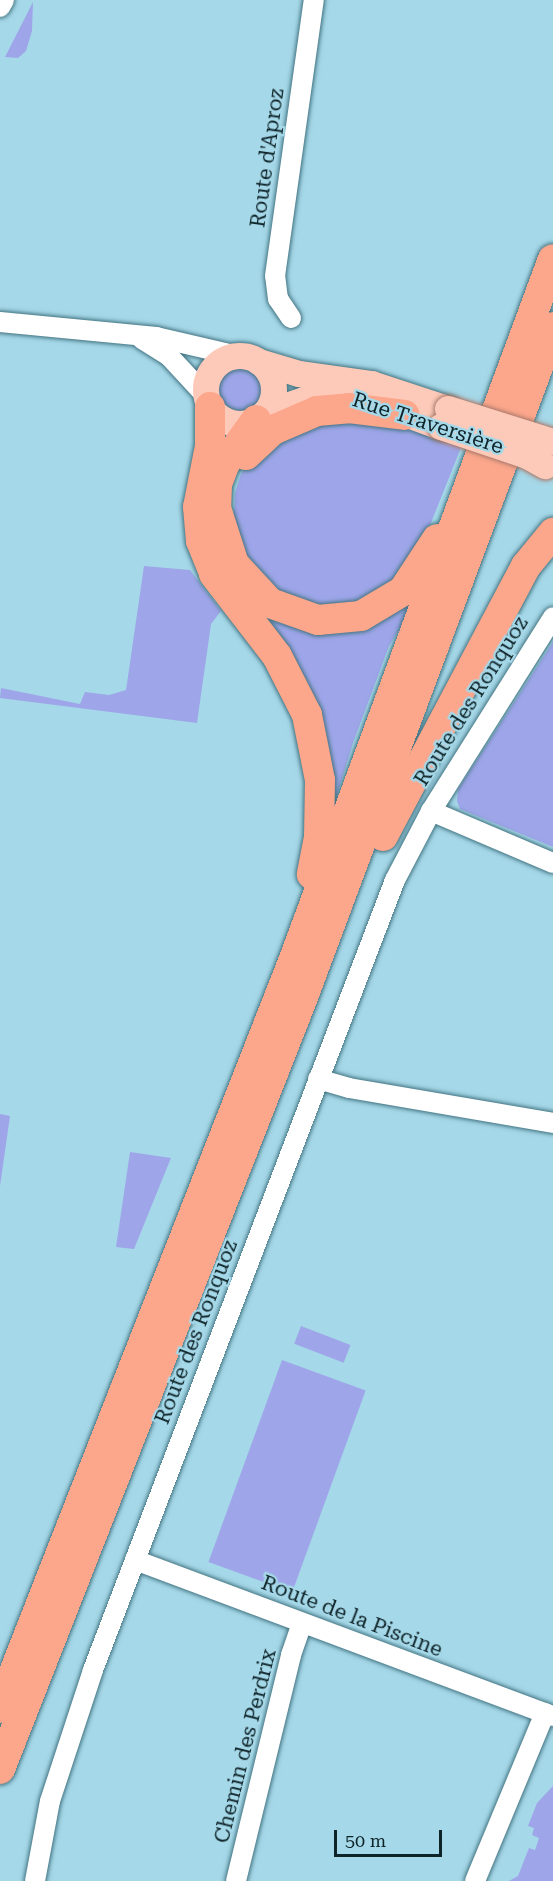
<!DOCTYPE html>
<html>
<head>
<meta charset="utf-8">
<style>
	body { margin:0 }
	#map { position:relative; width:553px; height:1881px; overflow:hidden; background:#a5d8e8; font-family:"Roboto Serif",serif }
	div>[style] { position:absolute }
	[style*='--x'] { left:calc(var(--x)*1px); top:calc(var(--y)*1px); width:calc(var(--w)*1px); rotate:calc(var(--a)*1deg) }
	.green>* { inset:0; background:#9ea6e9; transform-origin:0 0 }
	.round { border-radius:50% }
	.roads { filter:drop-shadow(0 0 2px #437482) drop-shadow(0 0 2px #437482) }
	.minor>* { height:20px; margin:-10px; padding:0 10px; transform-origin:10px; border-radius:10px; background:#fff }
	.major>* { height:26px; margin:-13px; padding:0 13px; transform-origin:13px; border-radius:13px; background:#fdcaba }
	.major>.ring { margin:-13px; padding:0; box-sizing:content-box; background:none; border:26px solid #fdcaba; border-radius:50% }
	.highway>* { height:30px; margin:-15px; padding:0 15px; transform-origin:15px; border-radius:15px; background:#fca78c }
	.bridges { filter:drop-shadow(0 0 2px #a97969) drop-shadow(0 0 2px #a97969) }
	.major-bridge>* { height:26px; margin:-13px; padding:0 13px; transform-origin:13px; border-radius:13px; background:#fdcaba }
	span { translate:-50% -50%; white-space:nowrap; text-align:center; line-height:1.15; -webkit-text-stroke:4.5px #a5d8e8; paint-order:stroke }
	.street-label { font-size:21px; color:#0f2429 }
	.scale { position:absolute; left:334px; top:1830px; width:108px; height:27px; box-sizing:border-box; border:3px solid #0f2429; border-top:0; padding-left:8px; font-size:18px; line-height:21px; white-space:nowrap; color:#0f2429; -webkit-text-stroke:4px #a5d8e8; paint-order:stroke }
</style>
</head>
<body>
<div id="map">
	<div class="green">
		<div style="clip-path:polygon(33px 2px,32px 31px,26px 51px,18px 58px,5px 57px)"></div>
		<div class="round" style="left:217px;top:367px;width:46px;height:46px"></div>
		<div style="clip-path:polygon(376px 417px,462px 445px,417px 558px,377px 598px,308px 610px,257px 580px,233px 534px,235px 493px,241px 474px,257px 451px,290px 425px)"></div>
		<div style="clip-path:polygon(144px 566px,190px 570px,221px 611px,211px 624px,197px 723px,0 698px,1px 688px,80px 704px,85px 692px,109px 695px,126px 690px)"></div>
		<div style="clip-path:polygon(414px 589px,410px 611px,389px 646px,353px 743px,329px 821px,328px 803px,254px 608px,279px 619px)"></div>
		<div style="clip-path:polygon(553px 642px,553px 847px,460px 809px,457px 801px,458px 789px)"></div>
		<div style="clip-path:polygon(0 1114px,10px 1116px,0 1186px)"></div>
		<div style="clip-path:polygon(130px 1152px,171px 1158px,134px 1249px,116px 1247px)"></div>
		<div style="left:301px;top:1326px;width:53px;height:19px;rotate:21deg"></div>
		<div style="left:282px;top:1360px;width:89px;height:215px;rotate:20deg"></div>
		<div style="clip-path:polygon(553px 1786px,553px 1881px,509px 1881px,518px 1876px,529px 1848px,535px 1850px,539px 1838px,532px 1835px,534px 1828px,528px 1826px,537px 1803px)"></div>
	</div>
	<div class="roads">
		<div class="minor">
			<div style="--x:0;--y:7;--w:8;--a:-60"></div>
			<div style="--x:291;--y:318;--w:23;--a:-124"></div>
			<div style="--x:278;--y:299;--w:23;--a:-97"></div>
			<div style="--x:275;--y:276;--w:279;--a:-82"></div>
			<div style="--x:0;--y:322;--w:157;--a:5.5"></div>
			<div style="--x:156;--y:337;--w:84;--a:13"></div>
			<div style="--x:142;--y:339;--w:32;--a:32"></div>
			<div style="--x:169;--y:356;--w:54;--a:47.2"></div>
			<div style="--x:431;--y:811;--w:133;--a:23.1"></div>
			<div style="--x:318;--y:1079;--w:32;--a:16"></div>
			<div style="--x:349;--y:1088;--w:207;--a:9.7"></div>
			<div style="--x:135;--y:1560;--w:446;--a:20.5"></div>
			<div style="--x:35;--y:1881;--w:81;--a:-79.4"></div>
			<div style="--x:50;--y:1801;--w:138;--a:-71.8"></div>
			<div style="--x:93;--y:1670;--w:846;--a:-69.08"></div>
			<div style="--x:395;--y:880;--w:78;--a:-62.4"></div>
			<div style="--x:431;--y:811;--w:229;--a:-57.8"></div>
			<div style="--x:236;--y:1881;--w:233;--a:-76.3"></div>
			<div style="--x:291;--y:1655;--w:34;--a:-71"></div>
			<div style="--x:475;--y:1881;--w:182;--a:-67.4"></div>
		</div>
		<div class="major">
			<div class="ring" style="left:206px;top:356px;width:42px;height:42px"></div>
			<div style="--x:259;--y:362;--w:42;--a:16.7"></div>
			<div style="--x:299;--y:374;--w:74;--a:7.8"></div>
			<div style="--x:372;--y:384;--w:80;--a:18.2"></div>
			<div style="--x:386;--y:407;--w:59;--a:20"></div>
			<div style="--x:264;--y:414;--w:49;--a:-19.2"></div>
			<div style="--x:310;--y:398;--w:29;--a:-4"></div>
		</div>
		<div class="highway">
			<div style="--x:210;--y:407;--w:39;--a:90"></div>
			<div style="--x:210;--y:446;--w:62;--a:101.1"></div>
			<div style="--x:198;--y:507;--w:34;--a:85"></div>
			<div style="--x:201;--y:541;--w:35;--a:68"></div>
			<div style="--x:214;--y:574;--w:103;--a:52.5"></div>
			<div style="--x:277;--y:656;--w:66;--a:63"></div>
			<div style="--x:307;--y:715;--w:66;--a:78.7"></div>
			<div style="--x:320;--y:780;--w:57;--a:91"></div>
			<div style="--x:319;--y:837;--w:38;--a:101"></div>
			<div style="--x:256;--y:420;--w:53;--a:125.8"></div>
			<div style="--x:225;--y:463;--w:22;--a:111"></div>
			<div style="--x:217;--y:484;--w:24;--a:92"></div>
			<div style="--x:216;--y:508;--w:59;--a:72.2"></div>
			<div style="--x:234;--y:564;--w:53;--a:47.3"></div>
			<div style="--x:270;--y:603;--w:51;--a:19.5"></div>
			<div style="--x:318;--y:620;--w:43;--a:-5.3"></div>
			<div style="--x:361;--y:616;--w:49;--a:-30.8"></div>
			<div style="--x:403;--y:591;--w:62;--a:-56.8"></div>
			<div style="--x:246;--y:455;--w:37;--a:-43"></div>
			<div style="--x:273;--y:430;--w:48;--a:-23.4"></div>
			<div style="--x:317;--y:411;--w:32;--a:-5"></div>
			<div style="--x:349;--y:408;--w:56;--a:7.1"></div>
			<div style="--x:383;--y:836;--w:306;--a:-62.1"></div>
			<div style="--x:526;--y:566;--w:43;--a:-50.7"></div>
			<div style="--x:0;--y:1708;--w:805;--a:-68.57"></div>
			<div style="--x:294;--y:959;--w:746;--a:-69.7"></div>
			<div style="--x:0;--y:1769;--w:829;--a:-68.57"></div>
			<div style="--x:303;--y:997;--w:715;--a:-69.54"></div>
		</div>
	</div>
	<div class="bridges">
		<div class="major-bridge">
			<div style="--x:448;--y:409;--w:110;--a:17.4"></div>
			<div style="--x:441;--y:427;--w:91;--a:18.6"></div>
			<div style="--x:527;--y:456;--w:21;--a:29"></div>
		</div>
	</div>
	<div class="street-label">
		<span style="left:267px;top:158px;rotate:-82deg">Route d'Aproz</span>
		<span style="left:428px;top:423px;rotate:18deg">Rue Traversière</span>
		<span style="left:471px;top:701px;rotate:-58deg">Route des Ronquoz</span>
		<span style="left:196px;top:1332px;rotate:-69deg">Route des Ronquoz</span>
		<span style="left:352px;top:1616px;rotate:21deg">Route de la Piscine</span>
		<span style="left:245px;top:1746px;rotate:-76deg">Chemin des Perdrix</span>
	</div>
	<div class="scale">50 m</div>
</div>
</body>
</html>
